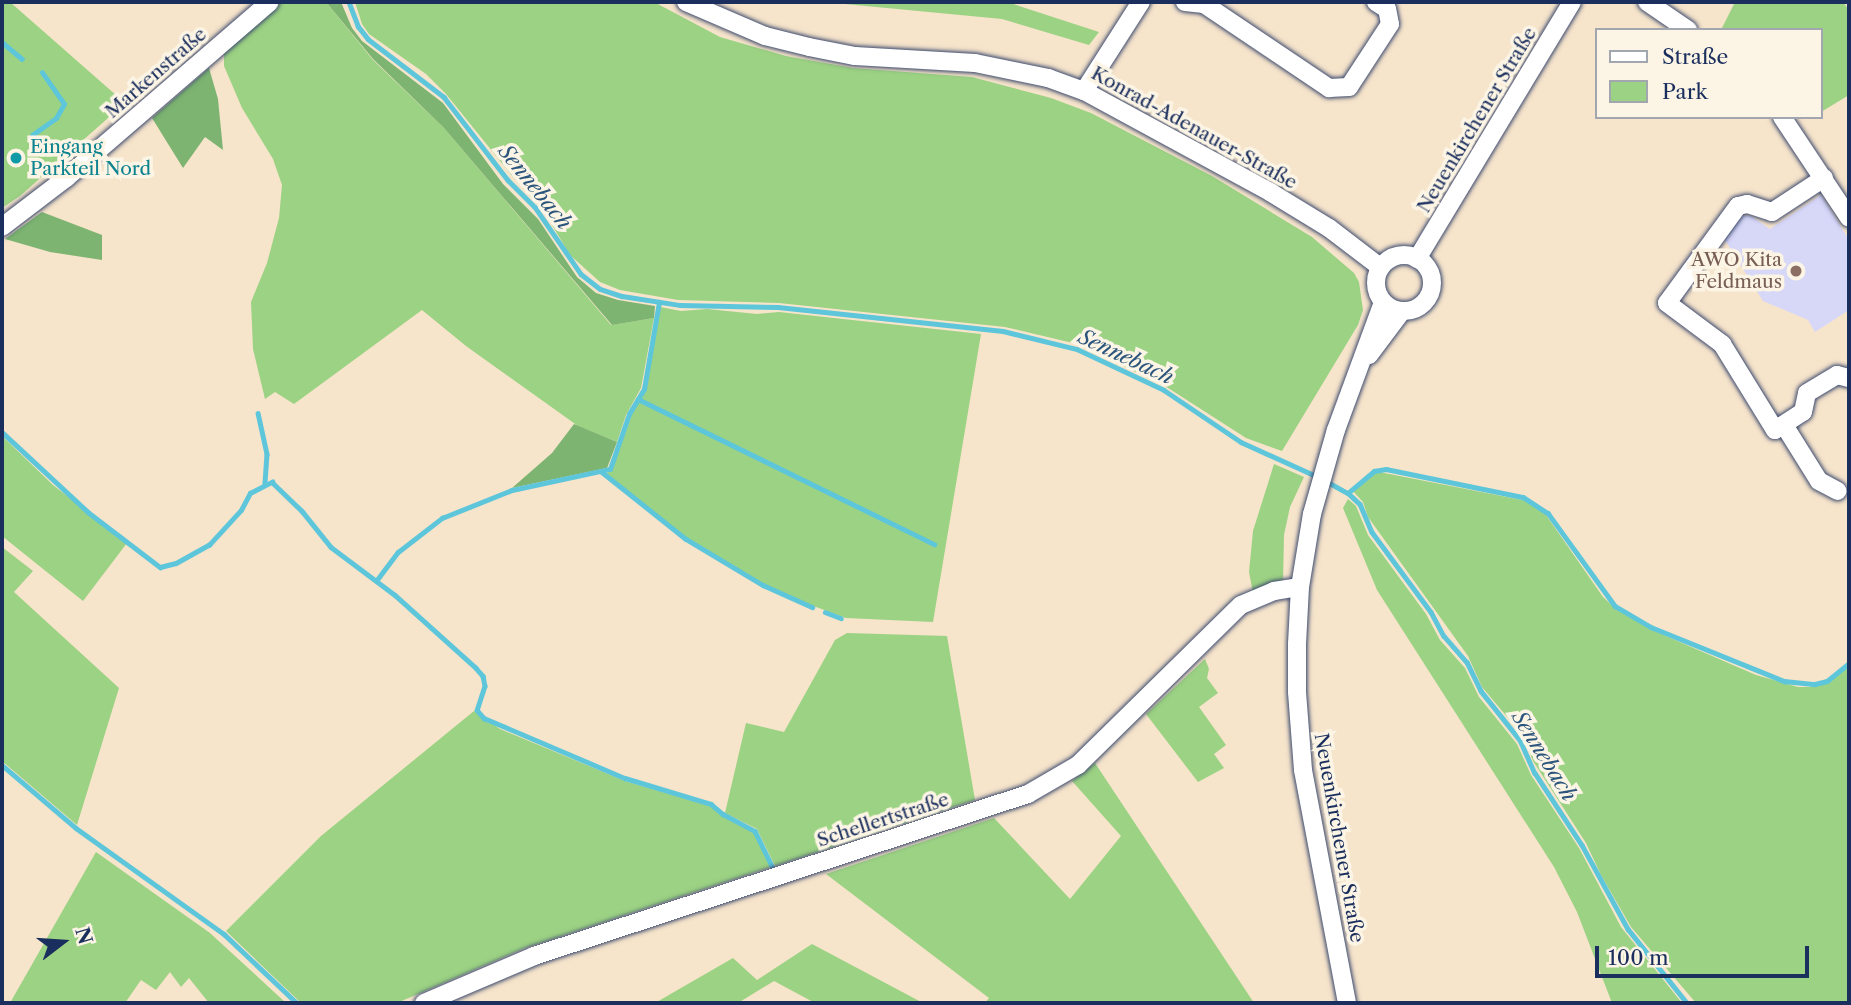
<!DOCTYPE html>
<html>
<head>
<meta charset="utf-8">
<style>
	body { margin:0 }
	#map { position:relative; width:1851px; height:1005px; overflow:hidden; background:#f6e4cb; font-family:"Libre Caslon Text",serif }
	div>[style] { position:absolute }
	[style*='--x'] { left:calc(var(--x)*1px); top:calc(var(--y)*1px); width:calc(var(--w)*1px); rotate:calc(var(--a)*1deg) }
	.built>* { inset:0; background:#d7d7f8 }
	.green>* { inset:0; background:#9cd283 }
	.forest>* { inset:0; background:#7db471 }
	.stream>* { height:4.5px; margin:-2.25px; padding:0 2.25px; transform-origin:2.25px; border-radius:2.25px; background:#5ec6da }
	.roads { filter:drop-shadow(0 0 2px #3c4a6e) drop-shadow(0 0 2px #3c4a6e) }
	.minor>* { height:18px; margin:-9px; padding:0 9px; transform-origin:9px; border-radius:9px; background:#fff }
	.minor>.ring { margin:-9px; padding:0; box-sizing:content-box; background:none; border:18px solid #fff; border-radius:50% }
	.dots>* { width:19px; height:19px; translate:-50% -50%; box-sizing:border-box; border:4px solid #fcf5e5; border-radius:50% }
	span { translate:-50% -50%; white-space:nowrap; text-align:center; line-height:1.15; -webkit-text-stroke:7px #fcf5e5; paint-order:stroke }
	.street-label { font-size:19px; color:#1b2f5e }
	.culture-label { font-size:19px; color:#0d838f }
	.left { translate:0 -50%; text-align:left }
	.education-label { font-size:19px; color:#785e54 }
	.right { translate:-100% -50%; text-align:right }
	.water-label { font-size:21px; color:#2c557d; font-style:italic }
	.frame { position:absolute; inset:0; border:4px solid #1b2f5e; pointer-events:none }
	.legend { position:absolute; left:1595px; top:28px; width:228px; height:91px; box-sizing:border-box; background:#fcf5e5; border:2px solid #a2a6af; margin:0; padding:9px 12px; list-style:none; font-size:21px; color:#1b2f5e }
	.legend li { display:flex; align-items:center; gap:14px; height:35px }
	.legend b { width:35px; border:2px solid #a2a6af }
	.north { position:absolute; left:28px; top:907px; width:70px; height:70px; -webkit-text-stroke:5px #fcf5e5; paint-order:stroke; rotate:73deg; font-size:19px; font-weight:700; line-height:28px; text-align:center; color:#1b2f5e }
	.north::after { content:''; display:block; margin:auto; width:24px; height:32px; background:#1b2f5e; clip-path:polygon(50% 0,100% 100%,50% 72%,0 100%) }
	.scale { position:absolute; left:1595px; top:946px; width:214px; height:32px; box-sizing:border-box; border:4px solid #1b2f5e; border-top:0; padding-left:9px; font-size:21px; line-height:24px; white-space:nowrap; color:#1b2f5e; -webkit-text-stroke:5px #fcf5e5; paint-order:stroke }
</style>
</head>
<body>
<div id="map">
	<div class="built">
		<div style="clip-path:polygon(1821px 195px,1849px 240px,1849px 310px,1815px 332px,1808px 320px,1763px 301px,1723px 237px,1734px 220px,1744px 216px,1751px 216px,1770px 229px)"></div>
	</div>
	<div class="green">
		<div style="clip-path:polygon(2px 2px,10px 2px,125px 103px,20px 196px,2px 208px)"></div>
		<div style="clip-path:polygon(281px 2px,326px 2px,373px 60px,444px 128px,611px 325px,654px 318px,641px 388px,626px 415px,617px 442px,578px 426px,466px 346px,422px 310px,294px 404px,275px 392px,265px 399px,253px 349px,251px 302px,267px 263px,279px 218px,282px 185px,273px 159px,242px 108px,224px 66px,224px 53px)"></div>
		<div style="clip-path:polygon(355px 2px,654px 2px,720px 37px,786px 56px,853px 68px,972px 77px,1051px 98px,1091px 113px,1212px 176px,1312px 237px,1354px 273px,1359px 282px,1363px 310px,1358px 325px,1282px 451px,1246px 438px,1165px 386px,1077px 344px,1005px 327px,779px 303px,678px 300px,620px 290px,600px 282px,570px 255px,540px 205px,513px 177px,446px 94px,426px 74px,369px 34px,362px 24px)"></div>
		<div style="clip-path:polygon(824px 2px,1007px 2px,1099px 32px,1089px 45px,1002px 19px)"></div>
		<div style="clip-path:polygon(1735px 2px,1843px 2px,1849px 10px,1849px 95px,1821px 112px,1821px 30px,1721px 30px)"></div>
		<div style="clip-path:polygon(660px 307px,681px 311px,707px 309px,757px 314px,779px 312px,981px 334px,933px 622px,846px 618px,762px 587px,690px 544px,603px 474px,612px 471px,632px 414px,646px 391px)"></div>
		<div style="clip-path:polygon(2px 436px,53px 485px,127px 543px,83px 601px,2px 536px)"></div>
		<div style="clip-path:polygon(1274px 464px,1304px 477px,1290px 507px,1284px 535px,1283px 582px,1253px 593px,1249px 572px,1253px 531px)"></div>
		<div style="clip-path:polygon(1374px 471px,1527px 501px,1546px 515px,1603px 597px,1615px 608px,1652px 630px,1756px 675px,1798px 687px,1814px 687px,1829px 683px,1849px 666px,1849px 1003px,1696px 1003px,1631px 927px,1601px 875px,1586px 843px,1533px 761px,1523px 736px,1482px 687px,1468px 656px,1368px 517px,1363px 502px,1352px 490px)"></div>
		<div style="clip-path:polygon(1348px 499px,1356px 506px,1368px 535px,1426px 614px,1440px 640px,1465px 668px,1479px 697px,1517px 744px,1531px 775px,1579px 848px,1621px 927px,1682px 1003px,1612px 1003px,1577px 912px,1554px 867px,1377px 590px,1343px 508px)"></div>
		<div style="clip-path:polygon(2px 547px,33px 571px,14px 592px,119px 688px,77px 825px,2px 761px)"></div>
		<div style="clip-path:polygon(847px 633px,947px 636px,975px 800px,775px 866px,757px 829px,725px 813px,746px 723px,784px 732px,835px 640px)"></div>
		<div style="clip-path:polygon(1205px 659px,1209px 669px,1207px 678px,1218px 693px,1199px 707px,1226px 745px,1214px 754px,1224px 768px,1198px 782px,1146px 714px)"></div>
		<div style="clip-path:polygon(474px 711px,500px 729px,625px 781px,710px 806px,723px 816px,754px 833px,771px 867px,525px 948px,397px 1003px,301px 1003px,226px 931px,321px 836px)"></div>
		<div style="clip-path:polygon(1095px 763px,1254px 1003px,985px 1003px,989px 998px,826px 874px,994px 818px,1070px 899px,1121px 836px,1072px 781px)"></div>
		<div style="clip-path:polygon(96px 852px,210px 933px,286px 1003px,209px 1003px,189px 978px,181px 987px,170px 972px,156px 990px,141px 980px,125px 1003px,10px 1003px)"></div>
		<div style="clip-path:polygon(812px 944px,923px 1003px,815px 1003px,774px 981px,738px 1003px,655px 1003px,733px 958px,757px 980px)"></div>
	</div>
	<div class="forest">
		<div style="clip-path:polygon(326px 2px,341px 2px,352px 28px,362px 41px,443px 103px,503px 184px,538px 219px,577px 277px,596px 293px,618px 300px,655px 306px,654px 318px,612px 325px,444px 128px,373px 59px)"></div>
		<div style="clip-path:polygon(209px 68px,218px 99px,223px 150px,205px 137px,183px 168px,152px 118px)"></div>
		<div style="clip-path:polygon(42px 212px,102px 235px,102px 260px,50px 252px,5px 239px)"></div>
		<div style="clip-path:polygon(574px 424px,617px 442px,607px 468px,512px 488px,552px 453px)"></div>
	</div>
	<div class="stream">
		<div style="--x:349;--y:2;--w:26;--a:69"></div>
		<div style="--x:358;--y:26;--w:16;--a:52"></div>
		<div style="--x:368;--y:39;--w:96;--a:37.3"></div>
		<div style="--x:444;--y:97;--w:105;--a:52.4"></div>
		<div style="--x:508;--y:180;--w:38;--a:45"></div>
		<div style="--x:535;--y:207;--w:81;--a:55.5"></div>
		<div style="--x:581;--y:274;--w:24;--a:38"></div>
		<div style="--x:600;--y:289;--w:23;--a:18"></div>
		<div style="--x:622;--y:296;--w:59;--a:8.8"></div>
		<div style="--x:680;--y:305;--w:98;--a:1.2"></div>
		<div style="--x:778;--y:307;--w:226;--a:6.1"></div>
		<div style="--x:1003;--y:331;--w:76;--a:13.7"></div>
		<div style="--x:1077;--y:349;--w:96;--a:25.2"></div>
		<div style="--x:1164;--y:390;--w:93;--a:34"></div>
		<div style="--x:1241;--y:442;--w:85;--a:24.4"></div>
		<div style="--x:2;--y:42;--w:26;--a:40"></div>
		<div style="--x:32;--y:135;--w:29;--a:-35"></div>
		<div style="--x:56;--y:118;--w:16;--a:-60"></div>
		<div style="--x:64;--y:104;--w:38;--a:-125"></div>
		<div style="--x:638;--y:399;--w:330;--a:26.1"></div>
		<div style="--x:258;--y:413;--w:42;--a:77.6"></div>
		<div style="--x:267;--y:454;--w:30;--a:94"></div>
		<div style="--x:2;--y:432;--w:117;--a:42.9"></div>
		<div style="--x:88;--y:512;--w:91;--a:37.4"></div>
		<div style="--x:160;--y:567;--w:16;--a:-14"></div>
		<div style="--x:176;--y:563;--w:38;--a:-29"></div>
		<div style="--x:209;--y:545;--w:47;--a:-47.6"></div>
		<div style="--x:241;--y:510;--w:19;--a:-62"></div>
		<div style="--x:250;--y:493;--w:25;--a:-27"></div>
		<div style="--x:272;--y:482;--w:42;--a:44"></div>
		<div style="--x:302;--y:511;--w:46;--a:51.1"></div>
		<div style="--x:331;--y:547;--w:80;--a:36.9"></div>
		<div style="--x:395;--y:595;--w:109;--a:42"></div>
		<div style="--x:476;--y:668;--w:11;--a:49"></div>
		<div style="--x:483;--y:676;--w:10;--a:79"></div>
		<div style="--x:485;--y:686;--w:25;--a:108"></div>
		<div style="--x:477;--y:710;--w:11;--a:49"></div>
		<div style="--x:484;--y:718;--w:153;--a:23.1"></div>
		<div style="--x:625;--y:778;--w:90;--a:16.8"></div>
		<div style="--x:711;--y:804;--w:16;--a:40"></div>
		<div style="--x:723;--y:814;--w:36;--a:28"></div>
		<div style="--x:755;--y:831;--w:39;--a:64"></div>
		<div style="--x:602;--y:472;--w:107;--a:38.6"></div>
		<div style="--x:686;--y:539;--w:90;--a:30.9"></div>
		<div style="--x:763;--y:585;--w:54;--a:24.2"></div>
		<div style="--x:1326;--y:481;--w:25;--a:29"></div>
		<div style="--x:1348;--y:493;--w:16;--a:43"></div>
		<div style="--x:1360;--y:504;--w:30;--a:67"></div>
		<div style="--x:1372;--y:532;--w:99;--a:53.6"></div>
		<div style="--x:1431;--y:612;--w:27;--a:62"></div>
		<div style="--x:1444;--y:636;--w:35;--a:49"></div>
		<div style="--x:1467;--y:662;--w:32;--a:64"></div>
		<div style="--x:1481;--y:691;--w:63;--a:51.5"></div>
		<div style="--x:1520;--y:740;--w:36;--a:66"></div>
		<div style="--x:1535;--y:773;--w:86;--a:56.9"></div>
		<div style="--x:1582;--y:845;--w:96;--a:61.3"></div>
		<div style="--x:1628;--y:929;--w:95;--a:51.4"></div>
		<div style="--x:1348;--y:493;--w:34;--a:-40"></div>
		<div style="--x:1374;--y:471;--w:12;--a:-9"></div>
		<div style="--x:1386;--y:469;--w:140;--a:11.6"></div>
		<div style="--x:1523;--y:497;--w:30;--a:33"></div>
		<div style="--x:1548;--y:513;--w:115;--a:54.2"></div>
		<div style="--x:1615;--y:606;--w:42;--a:30.3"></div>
		<div style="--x:1651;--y:627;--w:144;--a:22.1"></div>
		<div style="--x:1784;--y:681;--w:31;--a:6"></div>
		<div style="--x:1815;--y:684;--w:12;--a:-14"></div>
		<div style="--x:1827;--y:681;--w:28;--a:-39"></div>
		<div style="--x:376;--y:581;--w:36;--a:-53"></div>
		<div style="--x:398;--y:552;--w:56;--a:-37.7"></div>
		<div style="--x:442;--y:518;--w:75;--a:-21.8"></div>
		<div style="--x:512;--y:490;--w:100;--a:-12.1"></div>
		<div style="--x:610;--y:469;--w:58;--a:-70.9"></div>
		<div style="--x:629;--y:414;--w:29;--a:-59"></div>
		<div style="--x:644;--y:389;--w:88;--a:-80.2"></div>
		<div style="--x:825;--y:612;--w:17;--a:21"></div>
		<div style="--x:2;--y:765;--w:97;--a:40.4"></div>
		<div style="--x:76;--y:828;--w:182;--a:35.6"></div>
		<div style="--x:224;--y:934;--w:100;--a:43.4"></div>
	</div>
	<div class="roads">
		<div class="minor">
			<div style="--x:686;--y:2;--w:86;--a:23.3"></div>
			<div style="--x:765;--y:36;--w:45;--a:14"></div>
			<div style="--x:809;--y:47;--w:47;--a:11.1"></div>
			<div style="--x:855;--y:56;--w:120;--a:3.3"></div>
			<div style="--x:975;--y:63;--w:75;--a:11.6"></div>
			<div style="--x:1048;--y:78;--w:38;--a:20"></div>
			<div style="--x:1084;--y:91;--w:212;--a:28.5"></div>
			<div style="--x:1270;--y:192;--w:69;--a:31.4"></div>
			<div style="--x:1329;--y:228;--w:64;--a:37.4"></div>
			<div style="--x:1185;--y:2;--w:19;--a:6"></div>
			<div style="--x:1204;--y:4;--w:151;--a:33.9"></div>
			<div style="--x:1329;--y:88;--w:20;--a:-3"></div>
			<div style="--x:1349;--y:87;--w:75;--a:-56.9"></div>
			<div style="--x:1390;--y:24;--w:15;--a:-101"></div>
			<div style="--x:1387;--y:9;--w:13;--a:-148"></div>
			<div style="--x:1647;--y:2;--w:50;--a:34.3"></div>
			<div style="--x:1084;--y:91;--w:106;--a:-57.4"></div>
			<div style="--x:1782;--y:117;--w:121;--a:56.4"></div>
			<div style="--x:1824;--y:178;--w:62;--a:146.8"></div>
			<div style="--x:1772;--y:212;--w:26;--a:-162"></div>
			<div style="--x:1747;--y:204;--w:9;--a:167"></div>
			<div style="--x:1738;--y:206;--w:120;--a:126.2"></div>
			<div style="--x:1667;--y:303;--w:69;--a:36.7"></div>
			<div style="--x:1722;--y:344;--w:101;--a:58.4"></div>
			<div style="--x:1775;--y:430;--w:33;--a:-33"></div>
			<div style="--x:1803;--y:412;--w:19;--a:-78"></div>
			<div style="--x:1807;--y:393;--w:35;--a:-31"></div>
			<div style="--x:1837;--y:375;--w:12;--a:14"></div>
			<div style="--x:2;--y:227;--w:81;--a:-37.4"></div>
			<div style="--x:66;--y:178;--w:269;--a:-40.8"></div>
			<div class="ring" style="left:1376px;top:255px;width:38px;height:38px"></div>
			<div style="--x:1417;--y:259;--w:300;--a:-58.9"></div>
			<div style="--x:1369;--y:355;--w:55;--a:-53.1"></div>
			<div style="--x:1784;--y:425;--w:66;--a:58"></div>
			<div style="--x:1819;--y:481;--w:21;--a:28"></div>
			<div style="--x:424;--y:1003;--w:120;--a:-23.1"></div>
			<div style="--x:534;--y:956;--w:520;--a:-18.16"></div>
			<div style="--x:1028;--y:794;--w:58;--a:-30.1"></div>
			<div style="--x:1078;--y:765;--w:228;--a:-44.5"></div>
			<div style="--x:1241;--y:605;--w:36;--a:-23"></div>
			<div style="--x:1274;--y:591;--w:26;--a:-9"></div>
			<div style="--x:1347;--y:1003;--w:237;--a:-100.7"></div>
			<div style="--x:1303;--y:770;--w:78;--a:-94.4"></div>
			<div style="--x:1297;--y:692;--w:48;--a:-90"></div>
			<div style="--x:1297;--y:644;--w:57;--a:-87"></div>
			<div style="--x:1300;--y:587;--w:74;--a:-80.7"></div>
			<div style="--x:1312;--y:514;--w:87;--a:-74.1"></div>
			<div style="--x:1336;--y:430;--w:136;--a:-69.8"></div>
		</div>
	</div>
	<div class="dots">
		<div style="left:16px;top:158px;background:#0f9aa8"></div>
		<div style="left:1796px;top:271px;background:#8d6e63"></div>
	</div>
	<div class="street-label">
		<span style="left:156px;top:73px;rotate:-41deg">Markenstraße</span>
		<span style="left:1477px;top:120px;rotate:-59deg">Neuenkirchener Straße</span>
		<span style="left:1194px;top:128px;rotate:29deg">Konrad-Adenauer-Straße</span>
		<span style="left:883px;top:820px;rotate:-18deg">Schellertstraße</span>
		<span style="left:1339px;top:838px;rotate:80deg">Neuenkirchener Straße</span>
	</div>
	<div class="culture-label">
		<span class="left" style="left:30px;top:158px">Eingang<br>Parkteil Nord</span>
	</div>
	<div class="education-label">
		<span class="right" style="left:1782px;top:271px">AWO Kita<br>Feldmaus</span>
	</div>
	<div class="water-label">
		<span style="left:535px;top:187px;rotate:51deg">Sennebach</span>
		<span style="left:1126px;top:357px;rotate:25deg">Sennebach</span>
		<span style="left:1544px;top:756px;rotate:58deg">Sennebach</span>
	</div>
	<div class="frame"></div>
	<ul class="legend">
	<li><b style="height:9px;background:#fff"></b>Straße</li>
	<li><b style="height:19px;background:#9cd283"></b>Park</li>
	</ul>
	<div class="north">N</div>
	<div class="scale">100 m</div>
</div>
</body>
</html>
